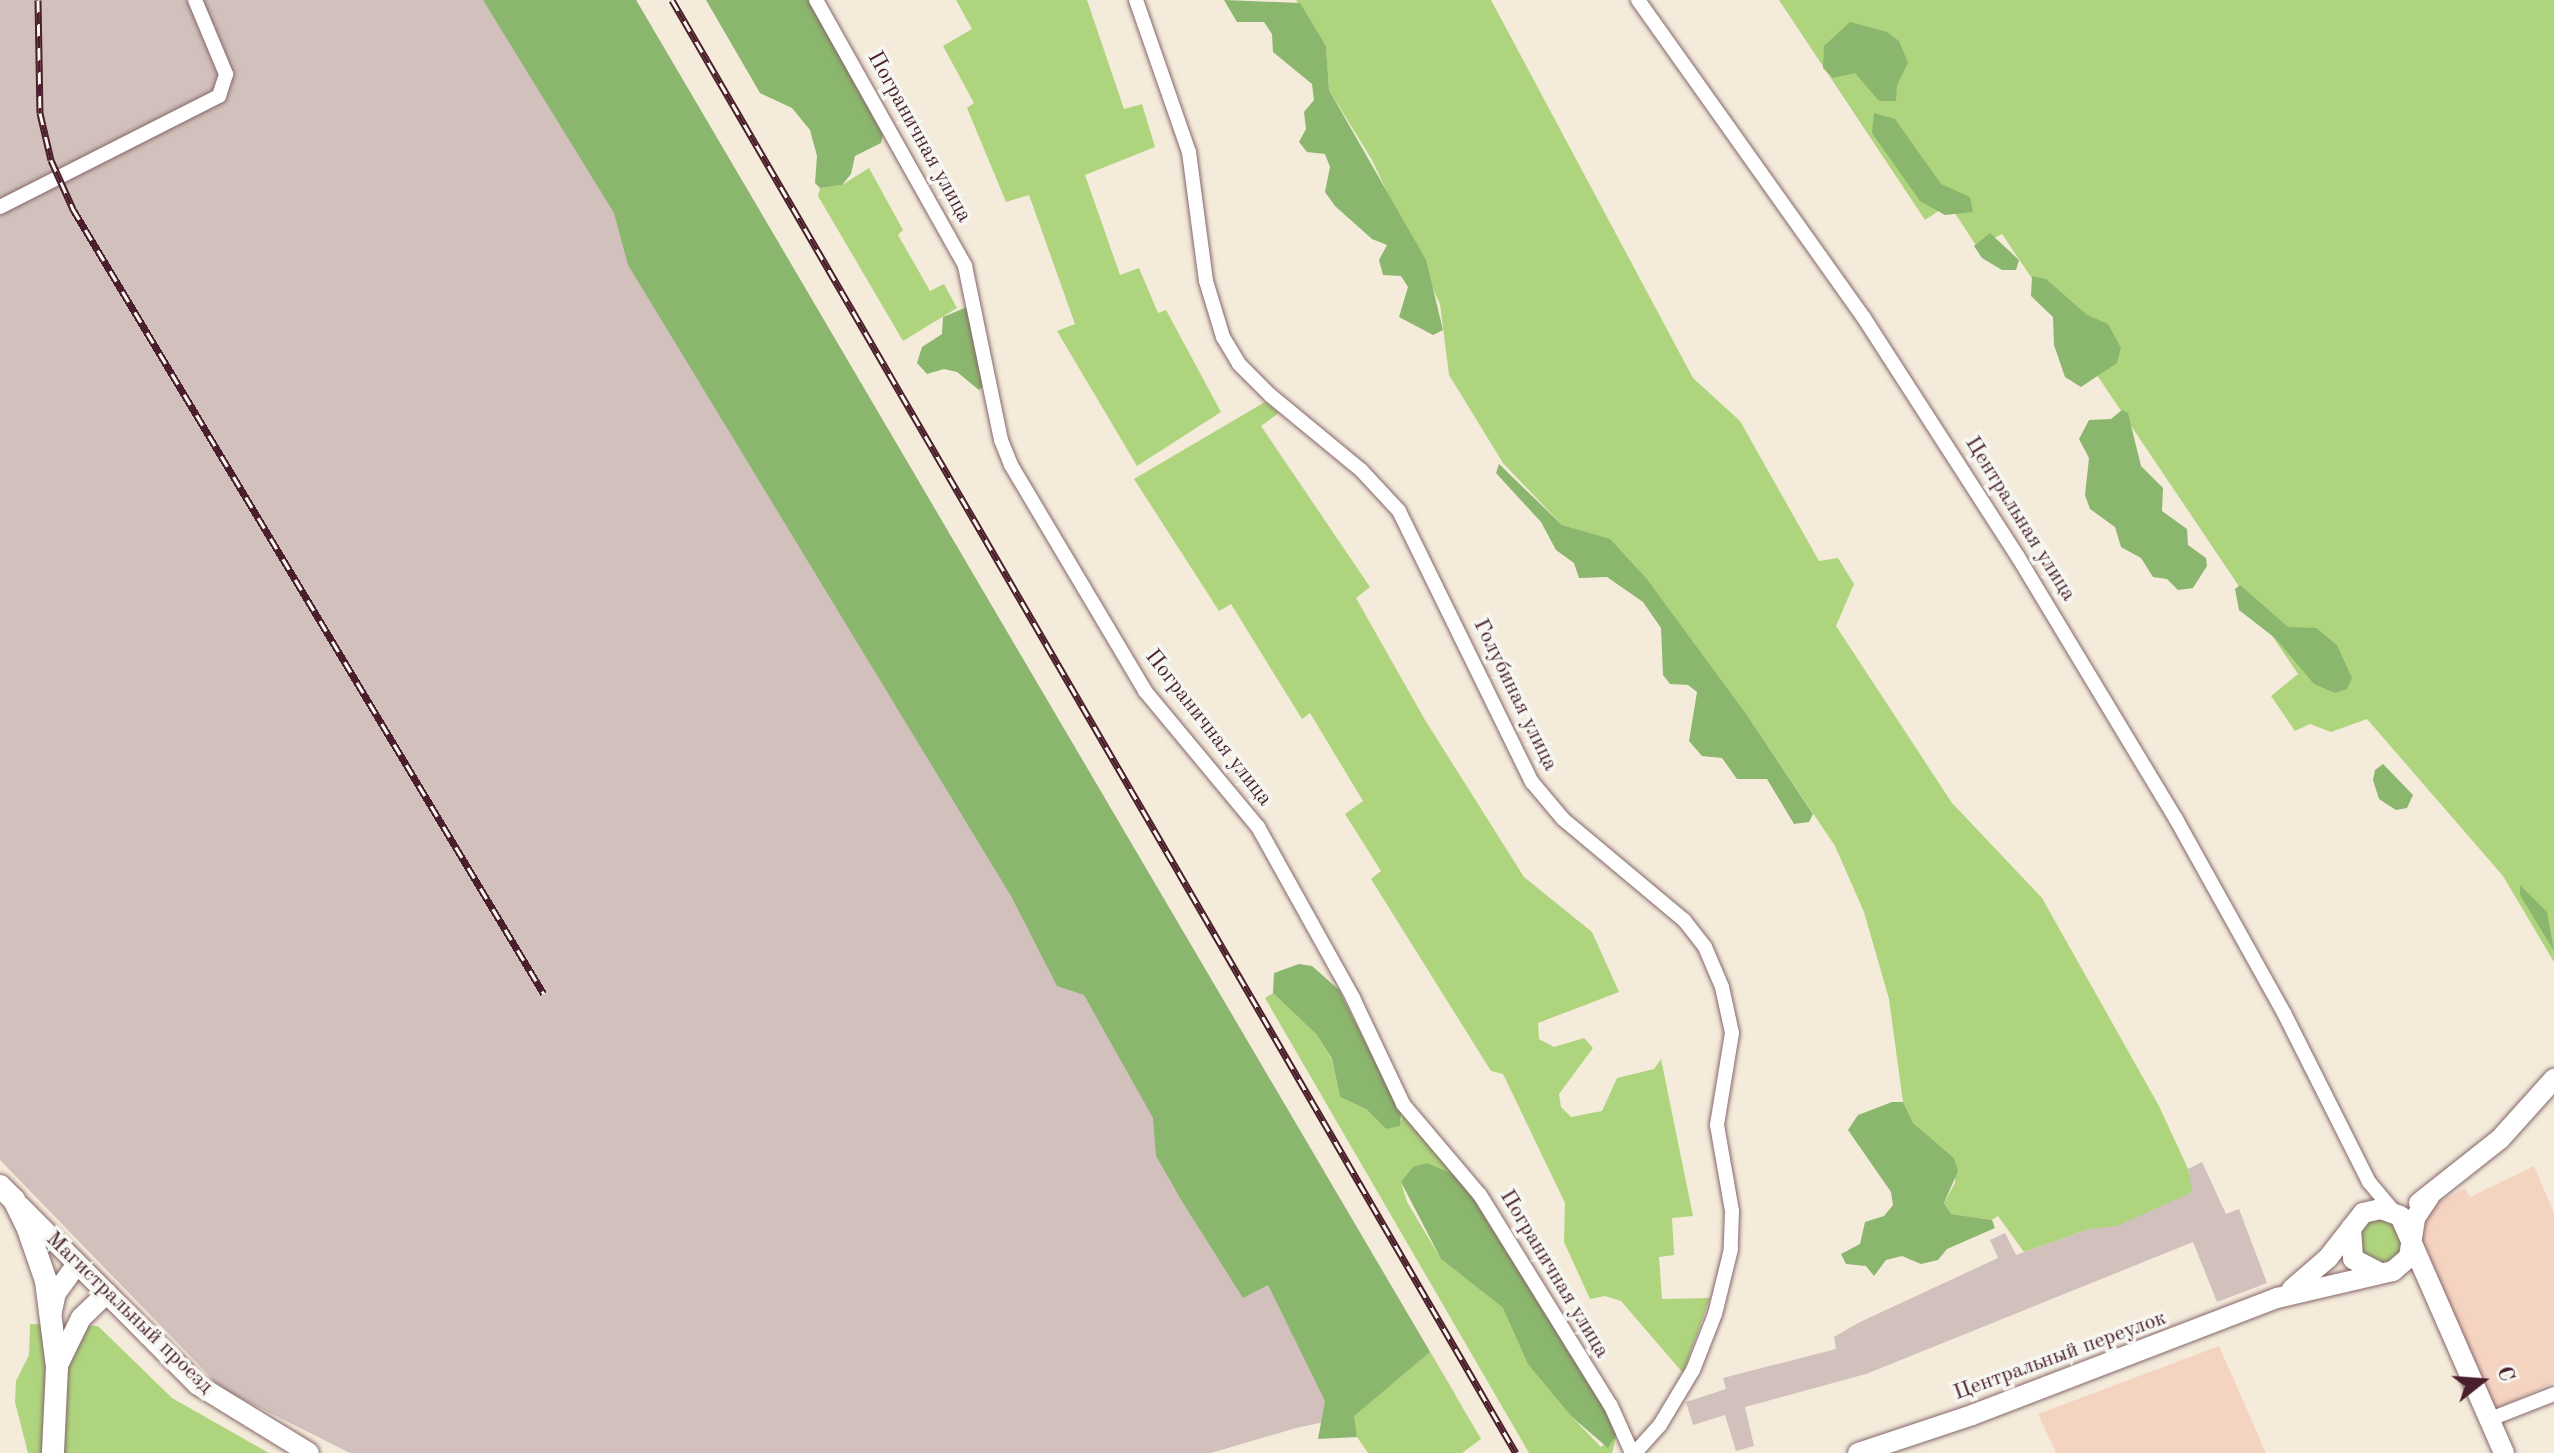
<!DOCTYPE html>
<html>
<head>
<meta charset="utf-8">
<style>
	body { margin:0 }
	#map { position:relative; width:2554px; height:1453px; overflow:hidden; background:#f4ebdb; font-family:"Old Standard TT",serif }
	div>[style] { position:absolute }
	[style*='--x'] { left:calc(var(--x)*1px); top:calc(var(--y)*1px); width:calc(var(--w)*1px); rotate:calc(var(--a)*1deg) }
	.built>* { inset:0; background:#f5d3c1 }
	.industrial>* { inset:0; background:#d1c0bc }
	.green>* { inset:0; background:#afd47e }
	.round { border-radius:50% }
	.forest>* { inset:0; background:#8bb66d }
	.roads { filter:drop-shadow(0 0 2px #866669) drop-shadow(0 0 2px #866669) }
	.street>* { height:14px; margin:-7px; padding:0 7px; transform-origin:7px; border-radius:7px; background:#fff }
	.secondary>* { height:20px; margin:-10px; padding:0 10px; transform-origin:10px; border-radius:10px; background:#fff }
	.primary>* { height:22px; margin:-11px; padding:0 11px; transform-origin:11px; border-radius:11px; background:#fff }
	.rail>* { height:7px; margin-top:-3.5px; transform-origin:0; background:repeating-linear-gradient(90deg,#f6f6f2 0 12px,#4a1f2b 0 24px); box-sizing:border-box; border-block:2px solid #4a1f2b }
	span { translate:-50% -50%; white-space:nowrap; text-align:center; line-height:1.15; -webkit-text-stroke:7px #f6f6f2; paint-order:stroke }
	.street-label { font-size:22px; color:#4a1f2b }
	.north { position:absolute; left:2442px; top:1341px; width:80px; height:80px; -webkit-text-stroke:6px #f6f6f2; paint-order:stroke; rotate:73deg; font-size:22px; font-weight:700; line-height:32px; text-align:center; color:#4a1f2b }
	.north::after { content:''; display:block; margin:auto; width:28px; height:36px; background:#4a1f2b; clip-path:polygon(50% 0,100% 100%,50% 72%,0 100%) }
</style>
</head>
<body>
<div id="map">
	<div class="built">
		<div style="clip-path:polygon(2534px 1166px,2554px 1213px,2554px 1382px,2492px 1411px,2421px 1247px,2422px 1228px,2435px 1204px,2465px 1188px,2470px 1197px)"></div>
		<div style="clip-path:polygon(2219px 1346px,2266px 1453px,2056px 1453px,2038px 1414px)"></div>
	</div>
	<div class="industrial">
		<div style="clip-path:polygon(0 0,636px 0,1455px 1394px,1296px 1428px,1211px 1453px,350px 1453px,222px 1389px,0 1160px)"></div>
		<div style="clip-path:polygon(2202px 1162px,2226px 1214px,2239px 1209px,2267px 1283px,2217px 1302px,2193px 1242px,1866px 1374px,1745px 1407px,1754px 1446px,1736px 1451px,1725px 1415px,1693px 1425px,1686px 1402px,1726px 1389px,1723px 1378px,1836px 1349px,1834px 1337px,1860px 1322px,1998px 1258px,1990px 1240px,2005px 1233px,2016px 1255px,2089px 1229px,2191px 1192px,2188px 1169px)"></div>
	</div>
	<div class="green">
		<div style="clip-path:polygon(956px 0,1087px 0,1124px 109px,1142px 104px,1155px 147px,1085px 175px,1120px 275px,1139px 268px,1158px 313px,1166px 310px,1221px 412px,1137px 466px,1057px 331px,1075px 324px,1029px 195px,1006px 202px,967px 108px,974px 103px,943px 46px,972px 29px)"></div>
		<div style="clip-path:polygon(1296px 0,1491px 0,1693px 378px,1740px 421px,1819px 561px,1838px 558px,1854px 584px,1836px 626px,1952px 803px,2042px 898px,2159px 1106px,2188px 1169px,2192px 1192px,2117px 1226px,2089px 1229px,2024px 1252px,1998px 1216px,1992px 1220px,1951px 1214px,1944px 1203px,1955px 1183px,1954px 1158px,1912px 1123px,1903px 1102px,1889px 999px,1864px 912px,1835px 846px,1749px 718px,1610px 540px,1562px 525px,1503px 463px,1449px 375px,1440px 304px,1372px 160px,1329px 90px,1326px 46px)"></div>
		<div style="clip-path:polygon(1779px 0,2554px 0,2554px 962px,2503px 876px,2367px 719px,2331px 732px,2310px 724px,2295px 731px,2271px 696px,2298px 674px,2002px 234px,1977px 247px,1949px 204px,1925px 220px)"></div>
		<div style="clip-path:polygon(869px 168px,903px 230px,898px 235px,930px 291px,944px 284px,957px 308px,903px 341px,818px 196px,820px 188px,842px 185px)"></div>
		<div style="clip-path:polygon(1265px 402px,1279px 413px,1261px 426px,1370px 587px,1356px 598px,1425px 720px,1524px 877px,1592px 932px,1619px 992px,1538px 1023px,1539px 1039px,1554px 1047px,1584px 1038px,1593px 1048px,1559px 1094px,1561px 1107px,1571px 1117px,1602px 1111px,1617px 1078px,1654px 1069px,1661px 1059px,1693px 1216px,1672px 1218px,1674px 1255px,1659px 1257px,1662px 1299px,1710px 1298px,1683px 1373px,1621px 1301px,1605px 1296px,1590px 1299px,1564px 1242px,1565px 1203px,1503px 1074px,1491px 1071px,1371px 879px,1381px 871px,1345px 814px,1363px 801px,1310px 713px,1302px 719px,1231px 604px,1219px 611px,1134px 479px)"></div>
		<div style="clip-path:polygon(1273px 993px,1317px 1035px,1332px 1060px,1340px 1097px,1366px 1109px,1386px 1129px,1402px 1120px,1401px 1113px,1455px 1175px,1401px 1182px,1407px 1202px,1441px 1259px,1503px 1308px,1572px 1417px,1601px 1447px,1617px 1434px,1612px 1453px,1529px 1453px,1265px 998px)"></div>
		<div class="round" style="left:2359px;top:1219px;width:44px;height:44px"></div>
		<div style="clip-path:polygon(30px 1324px,98px 1326px,172px 1398px,269px 1453px,28px 1453px,15px 1402px,16px 1381px,29px 1355px)"></div>
		<div style="clip-path:polygon(1430px 1352px,1481px 1439px,1462px 1453px,1368px 1453px,1357px 1437px,1353px 1416px)"></div>
	</div>
	<div class="forest">
		<div style="clip-path:polygon(483px 0,636px 0,1430px 1352px,1354px 1416px,1357px 1437px,1318px 1439px,1325px 1401px,1268px 1285px,1243px 1298px,1183px 1203px,1156px 1156px,1153px 1118px,1084px 995px,1057px 986px,1011px 896px,628px 265px,614px 213px)"></div>
		<div style="clip-path:polygon(706px 0,809px 0,883px 135px,881px 143px,855px 156px,851px 174px,842px 185px,820px 188px,815px 183px,817px 156px,810px 130px,792px 108px,760px 93px)"></div>
		<div style="clip-path:polygon(1224px 0,1300px 3px,1326px 46px,1329px 90px,1426px 260px,1443px 330px,1433px 335px,1399px 317px,1408px 287px,1401px 276px,1383px 275px,1379px 260px,1387px 245px,1372px 239px,1335px 206px,1325px 192px,1330px 167px,1325px 154px,1307px 152px,1299px 142px,1306px 129px,1304px 112px,1314px 100px,1312px 84px,1273px 52px,1272px 34px,1264px 22px,1237px 22px)"></div>
		<div style="clip-path:polygon(1850px 22px,1887px 32px,1899px 41px,1908px 63px,1897px 85px,1896px 101px,1879px 101px,1855px 73px,1833px 78px,1823px 68px,1824px 46px)"></div>
		<div style="clip-path:polygon(1874px 113px,1895px 119px,1941px 184px,1970px 197px,1973px 212px,1945px 215px,1920px 201px,1872px 133px)"></div>
		<div style="clip-path:polygon(1990px 233px,2019px 260px,2016px 270px,2002px 270px,1982px 258px,1974px 246px)"></div>
		<div style="clip-path:polygon(2032px 276px,2046px 279px,2087px 315px,2108px 324px,2121px 348px,2117px 363px,2081px 387px,2065px 377px,2054px 345px,2053px 317px,2031px 296px)"></div>
		<div style="clip-path:polygon(967px 307px,984px 386px,979px 390px,957px 372px,944px 369px,927px 374px,917px 363px,922px 347px,942px 334px,943px 317px)"></div>
		<div style="clip-path:polygon(2122px 410px,2128px 413px,2141px 466px,2163px 488px,2162px 511px,2187px 529px,2188px 545px,2206px 558px,2207px 566px,2193px 588px,2178px 590px,2167px 579px,2153px 577px,2141px 558px,2121px 547px,2115px 527px,2090px 509px,2085px 495px,2089px 458px,2079px 439px,2089px 420px,2111px 419px)"></div>
		<div style="clip-path:polygon(1499px 464px,1562px 525px,1610px 539px,1646px 578px,1749px 718px,1813px 814px,1809px 822px,1794px 824px,1767px 779px,1737px 779px,1722px 758px,1702px 756px,1689px 741px,1697px 692px,1688px 685px,1670px 684px,1663px 675px,1661px 628px,1643px 602px,1607px 577px,1579px 578px,1574px 563px,1556px 550px,1541px 522px,1496px 473px)"></div>
		<div style="clip-path:polygon(2240px 585px,2288px 627px,2316px 628px,2337px 645px,2352px 678px,2347px 689px,2335px 693px,2314px 684px,2275px 638px,2239px 610px,2235px 589px)"></div>
		<div style="clip-path:polygon(2383px 764px,2413px 795px,2407px 808px,2396px 810px,2379px 799px,2373px 780px,2375px 770px)"></div>
		<div style="clip-path:polygon(2520px 885px,2547px 912px,2554px 951px,2520px 895px)"></div>
		<div style="clip-path:polygon(1299px 964px,1312px 966px,1339px 990px,1401px 1113px,1400px 1126px,1386px 1129px,1366px 1109px,1340px 1097px,1332px 1059px,1317px 1035px,1273px 993px,1274px 973px)"></div>
		<div style="clip-path:polygon(1892px 1102px,1903px 1102px,1913px 1123px,1954px 1158px,1958px 1171px,1944px 1203px,1951px 1214px,1992px 1220px,1995px 1228px,1947px 1249px,1938px 1260px,1921px 1264px,1902px 1256px,1886px 1260px,1874px 1276px,1866px 1266px,1846px 1264px,1841px 1254px,1860px 1244px,1865px 1222px,1884px 1216px,1893px 1205px,1891px 1192px,1848px 1130px,1858px 1115px)"></div>
		<div style="clip-path:polygon(1427px 1163px,1455px 1175px,1475px 1201px,1610px 1416px,1617px 1434px,1608px 1448px,1572px 1417px,1528px 1364px,1503px 1308px,1441px 1259px,1401px 1182px,1413px 1167px)"></div>
	</div>
	<div class="roads">
		<div class="street">
			<div style="--x:816;--y:0;--w:305;--a:60.7"></div>
			<div style="--x:965;--y:266;--w:178;--a:78.3"></div>
			<div style="--x:1001;--y:440;--w:27;--a:68"></div>
			<div style="--x:1011;--y:465;--w:263;--a:59.3"></div>
			<div style="--x:1145;--y:691;--w:177;--a:50.3"></div>
			<div style="--x:1258;--y:827;--w:196;--a:60.9"></div>
			<div style="--x:1353;--y:998;--w:117;--a:64.7"></div>
			<div style="--x:1403;--y:1104;--w:119;--a:49.8"></div>
			<div style="--x:1480;--y:1195;--w:248;--a:58.2"></div>
			<div style="--x:1611;--y:1406;--w:51;--a:65.9"></div>
			<div style="--x:1136;--y:0;--w:161;--a:70.8"></div>
			<div style="--x:1189;--y:152;--w:130;--a:82.5"></div>
			<div style="--x:1206;--y:281;--w:59;--a:73.1"></div>
			<div style="--x:1223;--y:337;--w:31;--a:59"></div>
			<div style="--x:1239;--y:364;--w:44;--a:45"></div>
			<div style="--x:1270;--y:395;--w:118;--a:39.5"></div>
			<div style="--x:1361;--y:470;--w:56;--a:47.2"></div>
			<div style="--x:1399;--y:511;--w:302;--a:63.9"></div>
			<div style="--x:1532;--y:782;--w:48;--a:50"></div>
			<div style="--x:1563;--y:819;--w:158;--a:39.9"></div>
			<div style="--x:1684;--y:920;--w:34;--a:52"></div>
			<div style="--x:1705;--y:947;--w:43;--a:67"></div>
			<div style="--x:1722;--y:987;--w:47;--a:77.7"></div>
			<div style="--x:1732;--y:1033;--w:93;--a:99.3"></div>
			<div style="--x:1717;--y:1125;--w:87;--a:80.1"></div>
			<div style="--x:1732;--y:1211;--w:38;--a:92"></div>
			<div style="--x:1731;--y:1249;--w:67;--a:103.8"></div>
			<div style="--x:1715;--y:1314;--w:60;--a:111.4"></div>
			<div style="--x:1693;--y:1370;--w:64;--a:121"></div>
			<div style="--x:1660;--y:1425;--w:38;--a:132"></div>
			<div style="--x:1638;--y:0;--w:390;--a:54.6"></div>
			<div style="--x:1864;--y:318;--w:284;--a:57.2"></div>
			<div style="--x:2018;--y:557;--w:306;--a:58.9"></div>
			<div style="--x:2176;--y:819;--w:222;--a:60.9"></div>
			<div style="--x:2284;--y:1013;--w:189;--a:63.3"></div>
			<div style="--x:2369;--y:1182;--w:38;--a:50"></div>
			<div style="--x:0;--y:207;--w:246;--a:-26.9"></div>
			<div style="--x:219;--y:96;--w:23;--a:-72"></div>
			<div style="--x:226;--y:74;--w:80;--a:-112.7"></div>
			<div style="--x:2488;--y:1420;--w:71;--a:-21.5"></div>
		</div>
		<div class="secondary">
			<div style="--x:2419;--y:1203;--w:103;--a:-38.3"></div>
			<div style="--x:2500;--y:1139;--w:81;--a:-48"></div>
			<div style="--x:20;--y:1206;--w:252;--a:45.2"></div>
			<div style="--x:198;--y:1385;--w:130;--a:31.5"></div>
			<div style="--x:2351;--y:1228;--w:31;--a:86"></div>
			<div style="--x:2353;--y:1259;--w:30;--a:27"></div>
			<div style="--x:2292;--y:1289;--w:48;--a:-40.7"></div>
			<div style="--x:2328;--y:1258;--w:57;--a:-52.1"></div>
			<div style="--x:2363;--y:1213;--w:18;--a:-13"></div>
			<div style="--x:2381;--y:1209;--w:20;--a:20"></div>
			<div style="--x:2400;--y:1216;--w:259;--a:66.3"></div>
			<div style="--x:51;--y:1316;--w:24;--a:-78"></div>
			<div style="--x:56;--y:1293;--w:36;--a:-54"></div>
			<div style="--x:57;--y:1367;--w:55;--a:-63.9"></div>
			<div style="--x:81;--y:1318;--w:36;--a:-44"></div>
			<div style="--x:1858;--y:1453;--w:120;--a:-18.4"></div>
			<div style="--x:1972;--y:1415;--w:327;--a:-21"></div>
			<div style="--x:2277;--y:1298;--w:119;--a:-13.1"></div>
			<div style="--x:2393;--y:1271;--w:21;--a:-41"></div>
			<div style="--x:2409;--y:1257;--w:39;--a:-81"></div>
			<div style="--x:2415;--y:1218;--w:25;--a:-56"></div>
		</div>
		<div class="primary">
			<div style="--x:0;--y:1186;--w:20;--a:45"></div>
			<div style="--x:14;--y:1200;--w:32;--a:64"></div>
			<div style="--x:28;--y:1229;--w:55;--a:70.9"></div>
			<div style="--x:46;--y:1281;--w:87;--a:82.7"></div>
			<div style="--x:57;--y:1367;--w:86;--a:92.7"></div>
		</div>
	</div>
	<div class="rail">
		<div style="--x:38;--y:0;--w:113;--a:89"></div>
		<div style="--x:40;--y:113;--w:48;--a:76.8"></div>
		<div style="--x:51;--y:160;--w:54;--a:65.8"></div>
		<div style="--x:73;--y:209;--w:915;--a:59.04"></div>
		<div style="--x:672;--y:0;--w:1680;--a:59.85"></div>
	</div>
	<div class="street-label">
		<span style="left:919px;top:137px;rotate:61deg">Пограничная улица</span>
		<span style="left:2020px;top:519px;rotate:58deg">Центральная улица</span>
		<span style="left:1515px;top:695px;rotate:64deg">Голубиная улица</span>
		<span style="left:1208px;top:728px;rotate:52deg">Пограничная улица</span>
		<span style="left:1554px;top:1274px;rotate:59deg">Пограничная улица</span>
		<span style="left:129px;top:1313px;rotate:44deg">Магистральный проезд</span>
		<span style="left:2060px;top:1356px;rotate:-20deg">Центральный переулок</span>
	</div>
	<div class="north">С</div>
</div>
</body>
</html>
